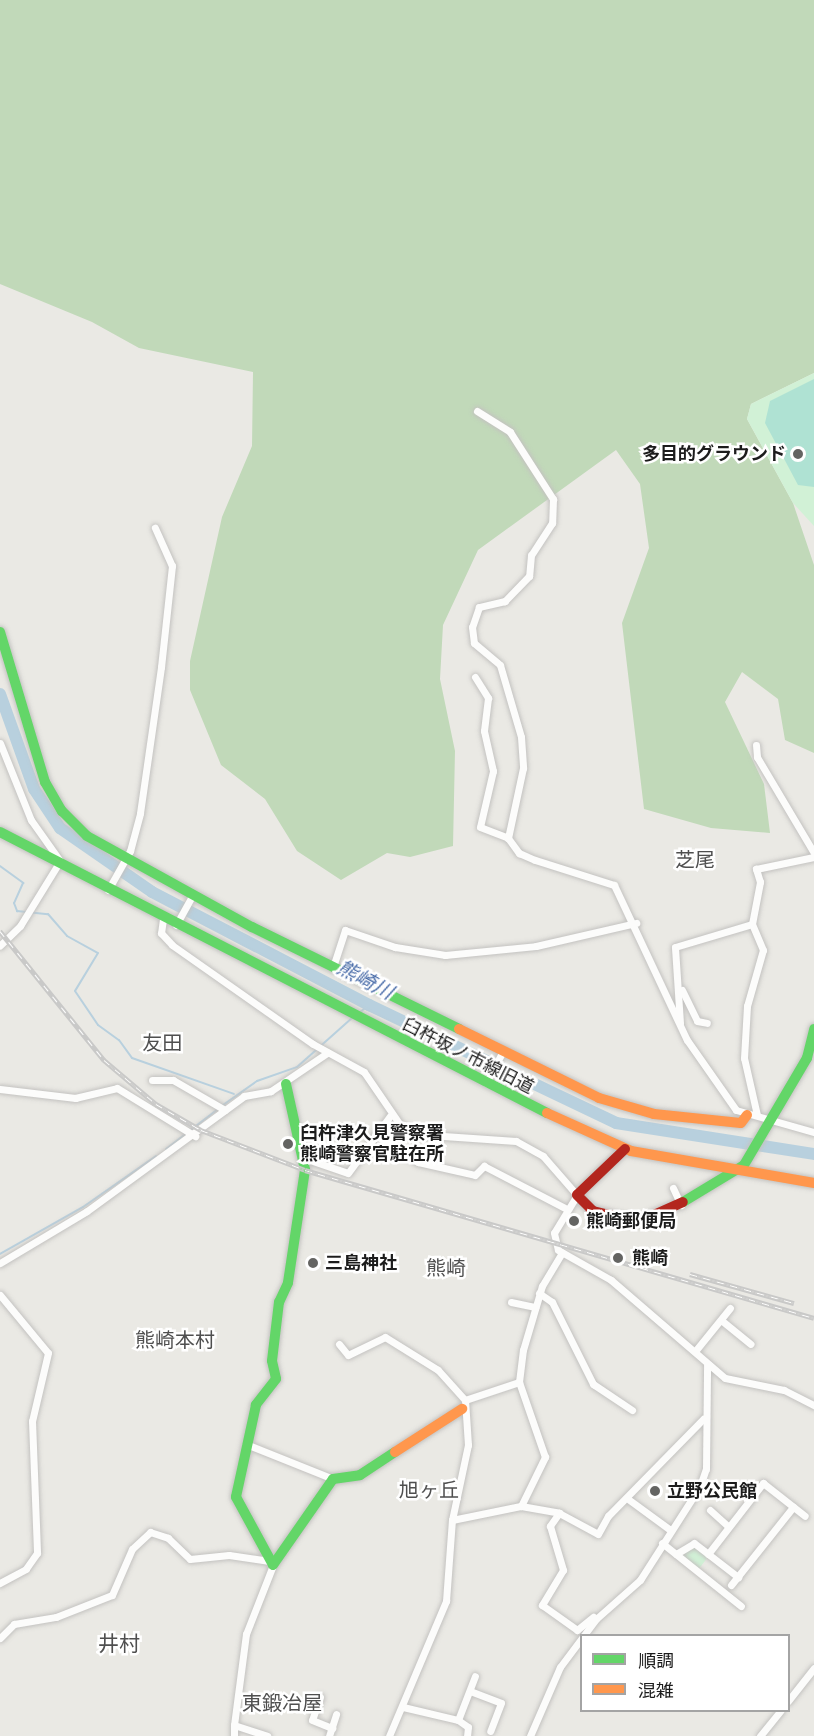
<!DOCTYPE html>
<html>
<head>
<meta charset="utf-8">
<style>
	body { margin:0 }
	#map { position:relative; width:814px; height:1736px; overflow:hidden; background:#eae9e4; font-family:"Fira Sans","Noto Sans JP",sans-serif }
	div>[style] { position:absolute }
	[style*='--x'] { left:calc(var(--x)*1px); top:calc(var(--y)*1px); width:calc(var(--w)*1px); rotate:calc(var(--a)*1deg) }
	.forest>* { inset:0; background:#c1d9b9 }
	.park>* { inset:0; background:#d1f1d6 }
	.pitch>* { inset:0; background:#afe2d3 }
	.stream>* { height:2px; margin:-1px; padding:0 1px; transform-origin:1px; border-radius:1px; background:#b8d0de }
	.river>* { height:12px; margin:-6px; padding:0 6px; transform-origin:6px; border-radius:6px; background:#b8d0de }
	.roads { filter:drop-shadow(0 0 2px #c3c2c0) drop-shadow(0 0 2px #c3c2c0) }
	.street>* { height:7px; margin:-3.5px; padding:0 3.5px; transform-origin:3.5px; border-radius:3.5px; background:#fcfcfb }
	.fast>* { height:10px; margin:-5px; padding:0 5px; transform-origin:5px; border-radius:5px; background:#63d668 }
	.slow>* { height:10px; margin:-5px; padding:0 5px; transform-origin:5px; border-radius:5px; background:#ff974d }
	.jam>* { height:10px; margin:-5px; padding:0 5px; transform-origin:5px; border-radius:5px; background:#b3261e }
	.rail>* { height:4.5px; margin-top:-2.25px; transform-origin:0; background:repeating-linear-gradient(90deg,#fff 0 7px,#c9c9c8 0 14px); box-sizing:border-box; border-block:2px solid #c9c9c8 }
	.dots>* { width:16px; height:16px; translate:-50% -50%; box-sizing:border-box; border:3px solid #fff; border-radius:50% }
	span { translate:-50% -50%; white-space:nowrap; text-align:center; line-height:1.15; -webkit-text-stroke:5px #fff; paint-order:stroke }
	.poi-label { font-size:18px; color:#1c1c1c; font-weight:700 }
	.right { translate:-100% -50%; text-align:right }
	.left { translate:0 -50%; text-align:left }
	.street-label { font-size:18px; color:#1c1c1c }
	.neighbourhood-label { font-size:20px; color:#4f4f4f }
	.water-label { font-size:20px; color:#4a6da9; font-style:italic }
	.quarter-label { font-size:21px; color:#4f4f4f }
	.legend { position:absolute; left:580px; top:1634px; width:210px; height:78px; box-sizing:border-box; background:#fff; border:2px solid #a4a4a4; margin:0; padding:8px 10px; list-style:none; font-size:18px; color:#1c1c1c }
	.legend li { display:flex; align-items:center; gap:12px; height:30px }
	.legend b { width:30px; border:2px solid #a4a4a4 }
</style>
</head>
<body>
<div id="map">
	<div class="forest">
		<div style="clip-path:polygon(0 0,814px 0,814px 373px,751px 404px,747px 419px,793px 503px,814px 565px,814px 753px,785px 740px,778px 699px,742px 672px,725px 702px,764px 784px,770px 833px,711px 828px,644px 809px,622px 623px,649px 548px,640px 484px,616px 450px,478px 550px,443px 625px,440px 679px,455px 751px,453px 846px,410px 857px,387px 853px,341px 880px,297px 851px,265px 799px,221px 765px,190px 690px,190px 661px,222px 517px,252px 446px,253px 372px,139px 348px,92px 322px,0 284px)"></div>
	</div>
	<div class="park">
		<div style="clip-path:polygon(814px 373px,814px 526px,793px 503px,747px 419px,751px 404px)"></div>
		<div style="clip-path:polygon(692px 1546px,708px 1557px,698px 1570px,682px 1556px)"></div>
	</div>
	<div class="pitch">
		<div style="clip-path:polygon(814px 379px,814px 487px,798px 485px,765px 423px,770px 401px)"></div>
	</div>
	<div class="stream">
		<div style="--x:0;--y:866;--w:29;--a:36"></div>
		<div style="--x:23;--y:883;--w:22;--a:114"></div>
		<div style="--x:14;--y:903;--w:9;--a:69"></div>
		<div style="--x:17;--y:911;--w:31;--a:6"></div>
		<div style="--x:48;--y:914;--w:29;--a:49"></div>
		<div style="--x:67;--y:936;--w:35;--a:29"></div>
		<div style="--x:98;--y:953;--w:44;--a:121.2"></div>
		<div style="--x:75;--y:991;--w:41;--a:55.9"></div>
		<div style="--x:98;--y:1025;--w:26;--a:36"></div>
		<div style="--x:119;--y:1040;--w:22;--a:54"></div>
		<div style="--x:132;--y:1058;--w:108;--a:19.4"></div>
		<div style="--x:359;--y:1013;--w:13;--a:-39"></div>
		<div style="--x:223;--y:1105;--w:42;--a:-35.2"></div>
		<div style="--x:257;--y:1081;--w:42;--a:-19.3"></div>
		<div style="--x:297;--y:1067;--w:74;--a:-41.7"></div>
		<div style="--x:166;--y:1149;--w:66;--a:-37.6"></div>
		<div style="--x:0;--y:1254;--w:95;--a:-29.5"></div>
		<div style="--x:83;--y:1207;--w:89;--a:-34.9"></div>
	</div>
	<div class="river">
		<div style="--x:0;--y:694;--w:101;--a:70.3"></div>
		<div style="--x:34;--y:789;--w:47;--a:56.3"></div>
		<div style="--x:60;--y:828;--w:112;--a:34.8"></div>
		<div style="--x:152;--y:892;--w:245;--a:27.5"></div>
		<div style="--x:369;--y:1005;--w:274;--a:25.5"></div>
		<div style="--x:616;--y:1123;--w:200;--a:8.9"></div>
	</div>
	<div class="roads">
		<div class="street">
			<div style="--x:477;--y:411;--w:39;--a:32"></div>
			<div style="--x:510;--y:432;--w:80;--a:57.3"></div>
			<div style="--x:553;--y:499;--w:24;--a:92"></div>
			<div style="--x:552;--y:523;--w:38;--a:123"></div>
			<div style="--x:531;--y:555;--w:21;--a:95"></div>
			<div style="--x:529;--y:576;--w:35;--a:134"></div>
			<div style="--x:505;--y:601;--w:27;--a:167"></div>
			<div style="--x:479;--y:607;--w:21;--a:109"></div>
			<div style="--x:472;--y:627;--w:16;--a:83"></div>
			<div style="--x:474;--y:643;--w:34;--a:40"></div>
			<div style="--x:500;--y:665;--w:75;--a:73.7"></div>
			<div style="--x:521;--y:737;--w:31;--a:86"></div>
			<div style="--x:523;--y:768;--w:72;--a:102.1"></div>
			<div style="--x:475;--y:677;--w:25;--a:58"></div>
			<div style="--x:488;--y:698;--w:33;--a:97"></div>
			<div style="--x:484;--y:731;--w:41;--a:77.3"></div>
			<div style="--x:493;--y:771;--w:57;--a:103.1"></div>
			<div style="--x:480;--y:827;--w:30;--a:21"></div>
			<div style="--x:508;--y:838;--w:19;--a:54"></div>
			<div style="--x:519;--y:853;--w:17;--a:24"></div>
			<div style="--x:535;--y:860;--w:83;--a:17.6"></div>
			<div style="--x:614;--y:885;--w:171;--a:64.8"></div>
			<div style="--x:687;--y:1040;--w:85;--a:55"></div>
			<div style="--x:736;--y:1110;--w:81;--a:15.8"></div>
			<div style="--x:0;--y:743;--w:83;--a:68.1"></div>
			<div style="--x:31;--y:820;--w:50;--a:54.7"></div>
			<div style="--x:60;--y:861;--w:76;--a:121.6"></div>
			<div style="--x:20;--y:926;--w:28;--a:136"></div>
			<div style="--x:756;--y:745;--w:12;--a:85"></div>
			<div style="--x:757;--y:757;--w:112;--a:59.3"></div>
			<div style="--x:108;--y:890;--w:45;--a:-60.6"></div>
			<div style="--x:130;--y:851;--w:39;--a:-75"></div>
			<div style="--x:140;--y:813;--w:148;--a:-81.8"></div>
			<div style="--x:161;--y:667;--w:102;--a:-83.8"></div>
			<div style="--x:172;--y:566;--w:42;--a:-114.1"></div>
			<div style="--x:163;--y:919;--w:14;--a:98"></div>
			<div style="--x:161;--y:933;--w:16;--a:47"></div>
			<div style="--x:172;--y:945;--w:172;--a:35.1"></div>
			<div style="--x:313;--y:1044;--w:58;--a:28.8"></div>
			<div style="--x:364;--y:1072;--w:65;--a:55.6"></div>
			<div style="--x:401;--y:1126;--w:29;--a:18"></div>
			<div style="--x:429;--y:1135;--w:87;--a:3.9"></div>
			<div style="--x:516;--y:1141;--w:31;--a:29"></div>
			<div style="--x:543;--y:1156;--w:52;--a:48.9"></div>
			<div style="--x:577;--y:1195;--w:44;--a:121.2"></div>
			<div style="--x:554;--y:1233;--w:17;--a:77"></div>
			<div style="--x:558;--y:1250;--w:61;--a:29.5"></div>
			<div style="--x:611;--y:1280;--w:150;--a:40.7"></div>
			<div style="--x:725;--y:1378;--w:60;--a:11.5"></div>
			<div style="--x:784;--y:1390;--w:34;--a:27"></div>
			<div style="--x:176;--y:925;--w:31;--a:-61"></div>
			<div style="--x:333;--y:967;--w:39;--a:-72"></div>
			<div style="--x:345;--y:930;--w:53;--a:18.8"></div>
			<div style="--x:395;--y:947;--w:51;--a:9.1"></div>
			<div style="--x:445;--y:955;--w:91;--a:-5.6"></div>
			<div style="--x:536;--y:946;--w:103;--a:-13"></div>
			<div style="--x:682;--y:990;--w:34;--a:64"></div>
			<div style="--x:697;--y:1021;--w:10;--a:11"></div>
			<div style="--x:680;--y:1023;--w:76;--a:-93.8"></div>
			<div style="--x:675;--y:947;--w:80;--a:-16.6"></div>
			<div style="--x:152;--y:1080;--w:21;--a:0"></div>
			<div style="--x:173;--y:1080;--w:60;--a:30"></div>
			<div style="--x:486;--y:1083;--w:36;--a:-62"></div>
			<div style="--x:0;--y:1089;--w:76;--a:6.8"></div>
			<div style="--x:75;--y:1098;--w:43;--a:-13.4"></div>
			<div style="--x:117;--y:1088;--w:92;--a:31.6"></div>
			<div style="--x:757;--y:1115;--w:58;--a:-102.8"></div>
			<div style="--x:744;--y:1058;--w:52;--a:-86.7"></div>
			<div style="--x:747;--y:1006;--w:58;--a:-74.1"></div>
			<div style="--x:763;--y:950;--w:28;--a:-113"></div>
			<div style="--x:752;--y:924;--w:43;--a:-79.2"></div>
			<div style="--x:760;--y:882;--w:14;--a:-107"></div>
			<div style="--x:756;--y:869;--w:59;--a:-11.7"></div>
			<div style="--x:375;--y:1135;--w:51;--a:32.1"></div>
			<div style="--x:418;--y:1162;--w:58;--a:12.8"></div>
			<div style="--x:475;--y:1175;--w:13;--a:-45"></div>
			<div style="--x:484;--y:1166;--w:93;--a:27.4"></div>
			<div style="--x:304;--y:1158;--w:46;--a:18.8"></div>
			<div style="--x:348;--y:1173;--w:71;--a:-53.6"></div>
			<div style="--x:673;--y:1188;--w:19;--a:65"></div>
			<div style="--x:0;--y:1263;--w:101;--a:-30.9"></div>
			<div style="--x:87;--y:1211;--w:195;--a:-36.2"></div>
			<div style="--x:244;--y:1096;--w:27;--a:-10"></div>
			<div style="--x:271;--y:1091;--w:68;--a:-34.2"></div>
			<div style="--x:539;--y:1293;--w:16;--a:35"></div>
			<div style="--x:552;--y:1302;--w:92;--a:63.4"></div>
			<div style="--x:593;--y:1384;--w:47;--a:33.7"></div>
			<div style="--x:0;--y:1295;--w:75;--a:50.4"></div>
			<div style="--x:48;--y:1353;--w:70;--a:103.2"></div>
			<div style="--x:32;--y:1421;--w:132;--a:87.8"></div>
			<div style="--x:37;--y:1553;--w:19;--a:125"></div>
			<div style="--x:26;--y:1569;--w:30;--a:152"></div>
			<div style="--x:511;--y:1302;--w:25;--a:12"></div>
			<div style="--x:721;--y:1320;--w:38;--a:39"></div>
			<div style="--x:339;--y:1344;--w:14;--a:51"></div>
			<div style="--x:348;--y:1355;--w:41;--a:-25.9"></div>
			<div style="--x:385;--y:1337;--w:62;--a:31.9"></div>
			<div style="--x:438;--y:1370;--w:40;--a:48"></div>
			<div style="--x:696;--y:1350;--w:54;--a:-51"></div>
			<div style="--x:246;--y:1444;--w:94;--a:21.9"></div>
			<div style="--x:628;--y:1499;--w:51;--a:36.2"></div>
			<div style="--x:521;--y:1506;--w:55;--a:-63.9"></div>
			<div style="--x:545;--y:1457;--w:79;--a:-109.1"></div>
			<div style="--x:519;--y:1382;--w:32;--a:-83"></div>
			<div style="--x:523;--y:1350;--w:67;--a:-73.5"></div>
			<div style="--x:542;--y:1286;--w:39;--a:-59"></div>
			<div style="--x:710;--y:1510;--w:25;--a:42"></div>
			<div style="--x:559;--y:1513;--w:16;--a:125"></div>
			<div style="--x:550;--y:1526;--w:46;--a:73.5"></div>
			<div style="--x:563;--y:1570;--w:41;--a:121"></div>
			<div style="--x:542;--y:1605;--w:43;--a:35.5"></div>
			<div style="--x:577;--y:1630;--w:21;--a:-39"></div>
			<div style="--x:452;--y:1520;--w:70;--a:-11.5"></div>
			<div style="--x:521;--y:1506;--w:39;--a:10"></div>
			<div style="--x:559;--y:1513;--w:44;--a:28.3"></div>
			<div style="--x:598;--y:1534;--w:21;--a:-61"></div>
			<div style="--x:608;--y:1516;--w:136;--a:-45.6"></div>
			<div style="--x:662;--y:1543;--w:101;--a:38.6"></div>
			<div style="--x:676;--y:1554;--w:21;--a:-31"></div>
			<div style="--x:694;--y:1543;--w:56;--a:37.7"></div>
			<div style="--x:708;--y:1554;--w:90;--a:-52.2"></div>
			<div style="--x:763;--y:1483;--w:53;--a:38.2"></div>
			<div style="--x:731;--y:1585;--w:100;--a:-51.5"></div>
			<div style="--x:0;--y:1638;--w:20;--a:-45"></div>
			<div style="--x:14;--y:1624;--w:43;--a:-9.5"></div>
			<div style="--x:56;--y:1617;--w:60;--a:-21.4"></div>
			<div style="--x:112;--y:1595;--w:50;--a:-66.5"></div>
			<div style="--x:132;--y:1549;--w:25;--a:-43"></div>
			<div style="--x:150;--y:1532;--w:19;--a:18"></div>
			<div style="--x:168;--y:1538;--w:30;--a:44"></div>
			<div style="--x:190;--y:1559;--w:39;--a:-6"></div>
			<div style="--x:229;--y:1555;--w:41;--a:8.3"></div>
			<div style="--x:470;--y:1691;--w:33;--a:21"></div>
			<div style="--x:501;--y:1703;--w:30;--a:111"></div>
			<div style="--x:320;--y:1697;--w:24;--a:109"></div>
			<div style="--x:312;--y:1720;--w:22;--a:22"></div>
			<div style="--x:788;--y:1701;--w:42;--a:-51.8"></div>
			<div style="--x:403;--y:1707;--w:57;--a:13.3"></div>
			<div style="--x:458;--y:1720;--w:12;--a:35"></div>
			<div style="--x:468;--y:1727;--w:9;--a:96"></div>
			<div style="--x:458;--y:1720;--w:47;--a:-68.9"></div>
			<div style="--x:234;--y:1725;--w:92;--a:-82.5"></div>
			<div style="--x:246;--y:1634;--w:74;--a:-68.6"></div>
			<div style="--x:234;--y:1736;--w:11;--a:-90"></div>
			<div style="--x:234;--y:1725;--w:35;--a:18"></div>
			<div style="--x:329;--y:1736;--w:23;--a:-72"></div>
			<div style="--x:389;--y:1736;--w:147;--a:-67.1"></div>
			<div style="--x:446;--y:1601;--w:81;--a:-85.8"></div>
			<div style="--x:452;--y:1520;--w:77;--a:-78"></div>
			<div style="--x:468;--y:1445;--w:45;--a:-93.8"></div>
			<div style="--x:465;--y:1400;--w:57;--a:-18.4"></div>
			<div style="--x:530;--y:1736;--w:75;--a:-66.5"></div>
			<div style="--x:560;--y:1667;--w:60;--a:-53.1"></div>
			<div style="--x:596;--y:1619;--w:59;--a:-41.6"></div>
			<div style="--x:640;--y:1580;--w:112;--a:-57.4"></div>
			<div style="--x:700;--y:1486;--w:18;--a:-71"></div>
			<div style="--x:706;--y:1469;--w:104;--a:-89.4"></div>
			<div style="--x:760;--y:1736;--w:33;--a:-51"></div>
		</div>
		<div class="fast">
			<div style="--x:0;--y:632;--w:157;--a:73.3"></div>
			<div style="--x:45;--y:782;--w:34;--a:60"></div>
			<div style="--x:62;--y:811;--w:35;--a:45"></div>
			<div style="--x:87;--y:836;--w:188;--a:28.9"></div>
			<div style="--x:252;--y:927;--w:231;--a:26.2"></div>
			<div style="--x:0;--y:832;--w:615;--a:27.19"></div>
			<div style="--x:286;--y:1084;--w:88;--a:77.5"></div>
			<div style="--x:305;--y:1170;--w:114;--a:98.6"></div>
			<div style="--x:288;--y:1283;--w:21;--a:115"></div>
			<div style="--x:279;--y:1302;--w:59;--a:96.8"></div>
			<div style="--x:272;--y:1361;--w:18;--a:77"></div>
			<div style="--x:276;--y:1379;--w:33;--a:128"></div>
			<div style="--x:256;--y:1405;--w:94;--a:102.3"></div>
			<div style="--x:236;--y:1497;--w:77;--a:61.4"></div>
			<div style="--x:273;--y:1565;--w:105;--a:-55.1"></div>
			<div style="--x:333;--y:1479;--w:27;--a:-8"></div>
			<div style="--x:360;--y:1475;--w:42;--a:-33.3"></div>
			<div style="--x:683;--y:1202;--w:71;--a:-31.2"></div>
			<div style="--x:744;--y:1165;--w:124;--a:-59.5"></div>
			<div style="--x:807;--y:1058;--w:30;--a:-76"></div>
		</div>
		<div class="slow">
			<div style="--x:459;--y:1029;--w:156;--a:26.2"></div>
			<div style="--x:599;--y:1098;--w:57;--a:16.2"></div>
			<div style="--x:654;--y:1114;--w:87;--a:5.9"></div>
			<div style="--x:741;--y:1123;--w:10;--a:-53"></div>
			<div style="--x:547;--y:1113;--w:92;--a:24.3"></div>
			<div style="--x:631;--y:1151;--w:186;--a:9.9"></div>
			<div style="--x:395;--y:1452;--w:80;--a:-32.7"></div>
		</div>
		<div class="jam">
			<div style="--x:625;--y:1149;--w:66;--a:136.2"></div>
			<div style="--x:577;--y:1195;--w:23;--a:45"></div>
			<div style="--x:593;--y:1211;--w:46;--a:13.7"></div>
			<div style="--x:638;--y:1222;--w:49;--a:-24"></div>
		</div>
	</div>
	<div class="rail">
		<div style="--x:0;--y:931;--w:166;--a:51.1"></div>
		<div style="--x:104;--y:1060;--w:68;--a:40.2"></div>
		<div style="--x:156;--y:1104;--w:52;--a:30"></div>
		<div style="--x:201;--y:1130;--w:111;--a:21"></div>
		<div style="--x:305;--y:1170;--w:530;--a:16.21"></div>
		<div style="--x:690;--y:1274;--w:108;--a:15.6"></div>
	</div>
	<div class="dots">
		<div style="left:798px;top:454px;background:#646462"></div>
		<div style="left:288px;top:1144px;background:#646462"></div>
		<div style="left:574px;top:1221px;background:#646462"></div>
		<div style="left:618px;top:1258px;background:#646462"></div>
		<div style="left:313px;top:1263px;background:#646462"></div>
		<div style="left:655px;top:1491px;background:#646462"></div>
	</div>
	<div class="poi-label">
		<span class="right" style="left:786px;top:454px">多目的グラウンド</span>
		<span class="left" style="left:300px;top:1144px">臼杵津久見警察署<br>熊崎警察官駐在所</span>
		<span class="left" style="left:586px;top:1221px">熊崎郵便局</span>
		<span class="left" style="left:632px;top:1258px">熊崎</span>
		<span class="left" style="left:325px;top:1263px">三島神社</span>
		<span class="left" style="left:667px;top:1491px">立野公民館</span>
	</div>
	<div class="street-label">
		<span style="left:468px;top:1056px;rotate:27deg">臼杵坂ノ市線旧道</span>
	</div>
	<div class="neighbourhood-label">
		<span style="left:695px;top:860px">芝尾</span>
		<span style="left:162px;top:1043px">友田</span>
		<span style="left:446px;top:1268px">熊崎</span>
		<span style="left:175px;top:1340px">熊崎本村</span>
		<span style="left:429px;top:1490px">旭ヶ丘</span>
		<span style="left:282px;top:1703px">東鍛冶屋</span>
	</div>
	<div class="water-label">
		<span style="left:365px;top:980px;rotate:28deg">熊崎川</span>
	</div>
	<div class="quarter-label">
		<span style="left:119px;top:1644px">井村</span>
	</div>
	<ul class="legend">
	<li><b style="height:8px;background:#63d668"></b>順調</li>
	<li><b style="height:8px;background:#ff974d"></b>混雑</li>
	</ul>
</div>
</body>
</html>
